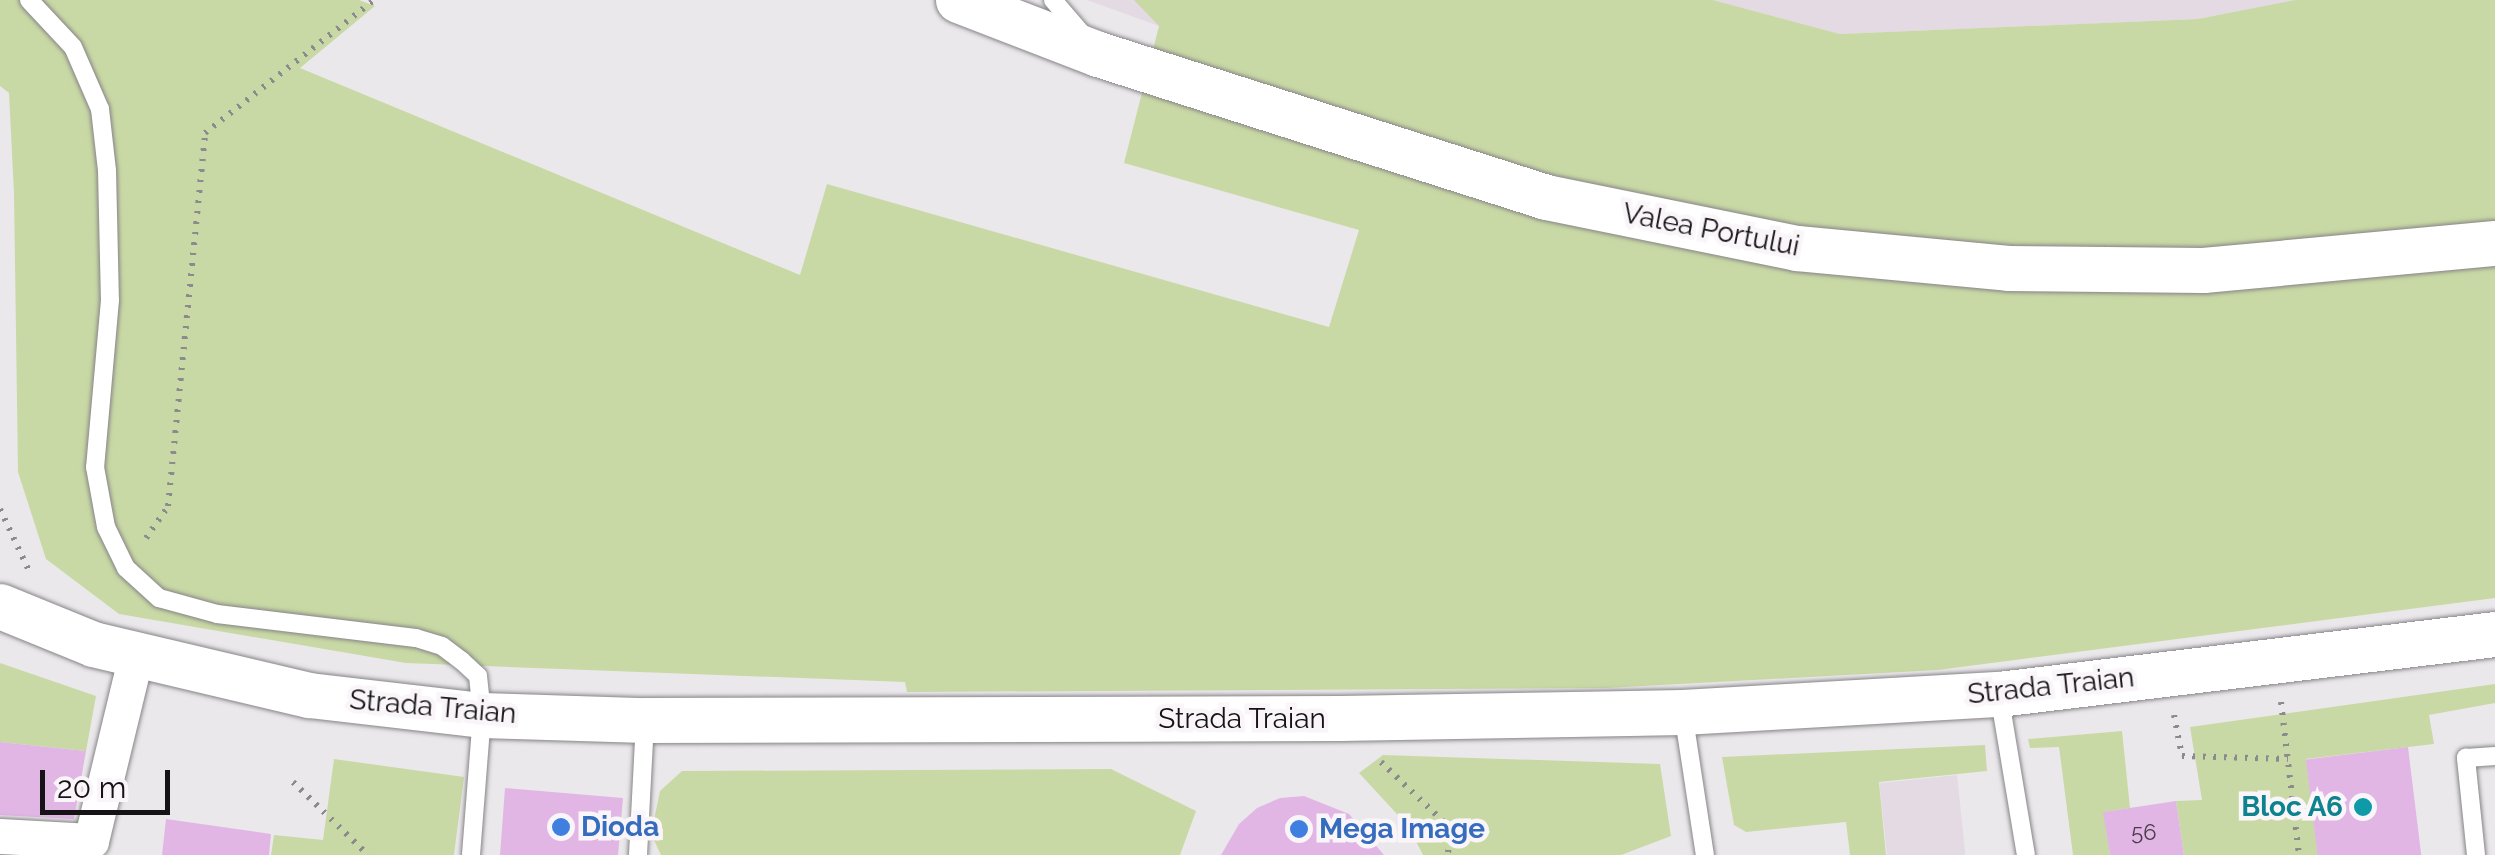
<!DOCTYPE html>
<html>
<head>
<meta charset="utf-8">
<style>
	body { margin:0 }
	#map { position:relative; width:2495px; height:855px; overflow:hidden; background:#ebe8ec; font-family:Raleway,sans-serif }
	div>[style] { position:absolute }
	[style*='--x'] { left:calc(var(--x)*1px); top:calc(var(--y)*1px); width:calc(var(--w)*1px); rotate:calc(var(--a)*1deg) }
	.built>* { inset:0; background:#e3dae4; transform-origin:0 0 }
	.green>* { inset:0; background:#c9d9a5 }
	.building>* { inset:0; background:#e1b6e5; transform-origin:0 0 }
	.path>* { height:6px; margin-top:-3px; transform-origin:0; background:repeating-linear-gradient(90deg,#8c8a8d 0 2.5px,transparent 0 10.5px) }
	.roads { filter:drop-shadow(0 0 2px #878488) drop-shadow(0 0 2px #878488) }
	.service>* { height:18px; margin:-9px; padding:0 9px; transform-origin:9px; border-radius:9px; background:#fff }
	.minor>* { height:35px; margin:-17.5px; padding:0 17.5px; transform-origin:17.5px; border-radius:17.5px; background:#fff }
	.tertiary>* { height:45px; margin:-22.5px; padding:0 22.5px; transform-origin:22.5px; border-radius:22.5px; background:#fff }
	.dots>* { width:28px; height:28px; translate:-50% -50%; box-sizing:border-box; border:5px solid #f9f5f9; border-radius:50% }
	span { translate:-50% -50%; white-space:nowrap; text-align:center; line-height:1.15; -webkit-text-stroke:9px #f9f5f9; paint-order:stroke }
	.number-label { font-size:22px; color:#483c49 }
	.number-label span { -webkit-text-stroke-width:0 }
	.street-label { font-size:28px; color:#151315 }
	.culture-label { font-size:28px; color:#0d838f; font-weight:700 }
	.right { translate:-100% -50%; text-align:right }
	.shop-label { font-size:28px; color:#366cbe; font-weight:700 }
	.left { translate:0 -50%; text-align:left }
	.scale { position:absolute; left:40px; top:770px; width:130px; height:45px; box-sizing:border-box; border:5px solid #151315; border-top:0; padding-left:12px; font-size:30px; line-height:35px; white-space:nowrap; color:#151315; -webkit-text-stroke:8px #f9f5f9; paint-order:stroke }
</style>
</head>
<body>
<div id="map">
	<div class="built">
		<div style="clip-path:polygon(1087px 0,1166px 0,1159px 26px)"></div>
		<div style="clip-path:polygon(1713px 0,2295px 0,2198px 19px,1840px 34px)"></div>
		<div style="left:1957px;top:775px;width:80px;height:78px;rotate:84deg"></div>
	</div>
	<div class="green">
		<div style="clip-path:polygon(0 0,359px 0,375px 6px,300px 68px,800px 275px,827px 184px,1329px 327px,1359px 230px,1124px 163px,1159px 26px,1134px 0,1713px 0,1840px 34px,2198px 19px,2295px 0,2495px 0,2495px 598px,1938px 670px,1606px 688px,907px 692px,905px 682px,406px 663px,119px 614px,46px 559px,18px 472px,14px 194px,9px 93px,0 86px)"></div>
		<div style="clip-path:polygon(0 663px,96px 696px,86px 751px,0 742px)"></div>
		<div style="clip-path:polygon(2495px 684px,2495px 703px,2429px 715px,2434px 744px,2306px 759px,2318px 855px,2184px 855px,2176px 801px,2202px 800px,2190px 727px)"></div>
		<div style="clip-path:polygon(2122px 731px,2130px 808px,2104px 812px,2110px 855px,2073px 855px,2059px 747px,2030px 748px,2028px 739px)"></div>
		<div style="clip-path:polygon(1985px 745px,1987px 771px,1879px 782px,1886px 855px,1850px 855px,1846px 822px,1746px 832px,1734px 825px,1722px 757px)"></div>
		<div style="clip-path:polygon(1383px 755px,1660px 764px,1671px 836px,1621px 855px,1423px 855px,1408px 826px,1359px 773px)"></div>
		<div style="clip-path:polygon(334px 759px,464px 777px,454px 855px,271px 855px,274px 835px,323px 840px)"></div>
		<div style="clip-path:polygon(1111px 769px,1196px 811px,1180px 855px,661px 855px,651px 834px,660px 791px,682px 771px)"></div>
	</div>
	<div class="building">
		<div style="clip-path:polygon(0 742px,86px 751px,74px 819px,0 815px)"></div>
		<div style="left:2408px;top:747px;width:109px;height:103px;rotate:83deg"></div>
		<div style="clip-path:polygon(505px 788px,623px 798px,618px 855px,500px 855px)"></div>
		<div style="clip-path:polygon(1304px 796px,1349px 814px,1384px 855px,1221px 855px,1239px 824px,1257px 808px,1280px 798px)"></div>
		<div style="clip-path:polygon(2176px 801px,2184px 855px,2110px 855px,2103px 812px)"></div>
		<div style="clip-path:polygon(166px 819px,271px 834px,269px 855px,162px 855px)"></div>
	</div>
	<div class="path">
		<div style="--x:0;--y:509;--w:68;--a:64.9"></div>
		<div style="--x:146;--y:538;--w:39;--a:-55"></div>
		<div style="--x:168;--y:506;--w:375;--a:-84.3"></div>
		<div style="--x:205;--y:133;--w:215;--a:-38.2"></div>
		<div style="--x:2281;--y:702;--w:154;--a:83.3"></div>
		<div style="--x:2174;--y:715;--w:42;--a:79"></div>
		<div style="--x:2182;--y:756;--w:106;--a:1.6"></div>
		<div style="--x:1381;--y:762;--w:97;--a:43.7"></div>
		<div style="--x:1451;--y:829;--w:26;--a:97"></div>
		<div style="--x:293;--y:782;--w:105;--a:44.2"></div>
	</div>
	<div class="roads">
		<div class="service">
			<div style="--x:29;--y:0;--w:64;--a:46.9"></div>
			<div style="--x:73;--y:47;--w:68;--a:66.5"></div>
			<div style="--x:100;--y:109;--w:61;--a:83.5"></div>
			<div style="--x:107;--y:170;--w:130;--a:88.7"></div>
			<div style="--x:110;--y:300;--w:168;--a:95.1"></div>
			<div style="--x:95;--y:467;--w:61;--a:79.6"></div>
			<div style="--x:106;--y:527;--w:46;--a:64"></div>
			<div style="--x:126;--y:568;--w:45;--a:42.3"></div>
			<div style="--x:159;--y:598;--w:60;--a:15.4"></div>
			<div style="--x:217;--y:614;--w:200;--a:6.9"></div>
			<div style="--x:416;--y:638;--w:27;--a:17"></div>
			<div style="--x:442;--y:646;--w:25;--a:37"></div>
			<div style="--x:462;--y:661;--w:22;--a:43"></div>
			<div style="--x:478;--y:676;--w:39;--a:84"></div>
			<div style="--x:482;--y:715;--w:140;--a:94.5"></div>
			<div style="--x:1053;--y:0;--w:45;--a:49.5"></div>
			<div style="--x:1999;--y:694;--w:163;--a:80.5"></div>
			<div style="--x:1683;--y:712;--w:145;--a:81.3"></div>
			<div style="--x:638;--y:855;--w:135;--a:-87"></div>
			<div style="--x:2476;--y:855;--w:98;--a:-95.9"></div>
			<div style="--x:2466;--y:758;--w:29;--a:-4"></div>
		</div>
		<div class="minor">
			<div style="--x:0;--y:836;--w:91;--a:3.1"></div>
			<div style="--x:91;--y:841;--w:191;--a:-76.4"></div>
		</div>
		<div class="tertiary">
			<div style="--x:958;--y:0;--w:150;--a:21.1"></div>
			<div style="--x:1098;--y:54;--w:470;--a:17.7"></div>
			<div style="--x:1546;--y:197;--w:256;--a:11.5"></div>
			<div style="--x:1797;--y:248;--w:212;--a:5.4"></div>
			<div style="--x:2008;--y:268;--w:195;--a:0.6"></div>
			<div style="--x:2203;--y:270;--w:293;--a:-5.3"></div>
			<div style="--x:0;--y:606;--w:100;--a:22.2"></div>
			<div style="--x:93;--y:644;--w:222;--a:13.3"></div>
			<div style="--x:309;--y:695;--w:174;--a:6.6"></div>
			<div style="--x:482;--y:715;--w:163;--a:1.8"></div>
			<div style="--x:645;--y:720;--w:695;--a:-0.16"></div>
			<div style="--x:1340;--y:718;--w:343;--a:-1"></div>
			<div style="--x:1683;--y:712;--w:317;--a:-3.3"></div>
			<div style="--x:1999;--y:694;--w:500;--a:-6.9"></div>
		</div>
	</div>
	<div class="dots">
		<div style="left:2363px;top:807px;background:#0f9aa8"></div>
		<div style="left:561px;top:827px;background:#3f7fe0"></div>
		<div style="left:1299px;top:829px;background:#3f7fe0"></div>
	</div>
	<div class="number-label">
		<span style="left:2144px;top:833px">56</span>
	</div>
	<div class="street-label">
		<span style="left:1711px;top:230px;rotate:11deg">Valea Portului</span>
		<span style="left:2051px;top:686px;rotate:-6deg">Strada Traian</span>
		<span style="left:433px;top:707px;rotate:5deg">Strada Traian</span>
		<span style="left:1242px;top:719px">Strada Traian</span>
	</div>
	<div class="culture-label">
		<span class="right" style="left:2343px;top:807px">Bloc A6</span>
	</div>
	<div class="shop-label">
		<span class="left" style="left:581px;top:827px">Dioda</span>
		<span class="left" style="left:1319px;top:829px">Mega Image</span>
	</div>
	<div class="scale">20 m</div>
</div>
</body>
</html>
